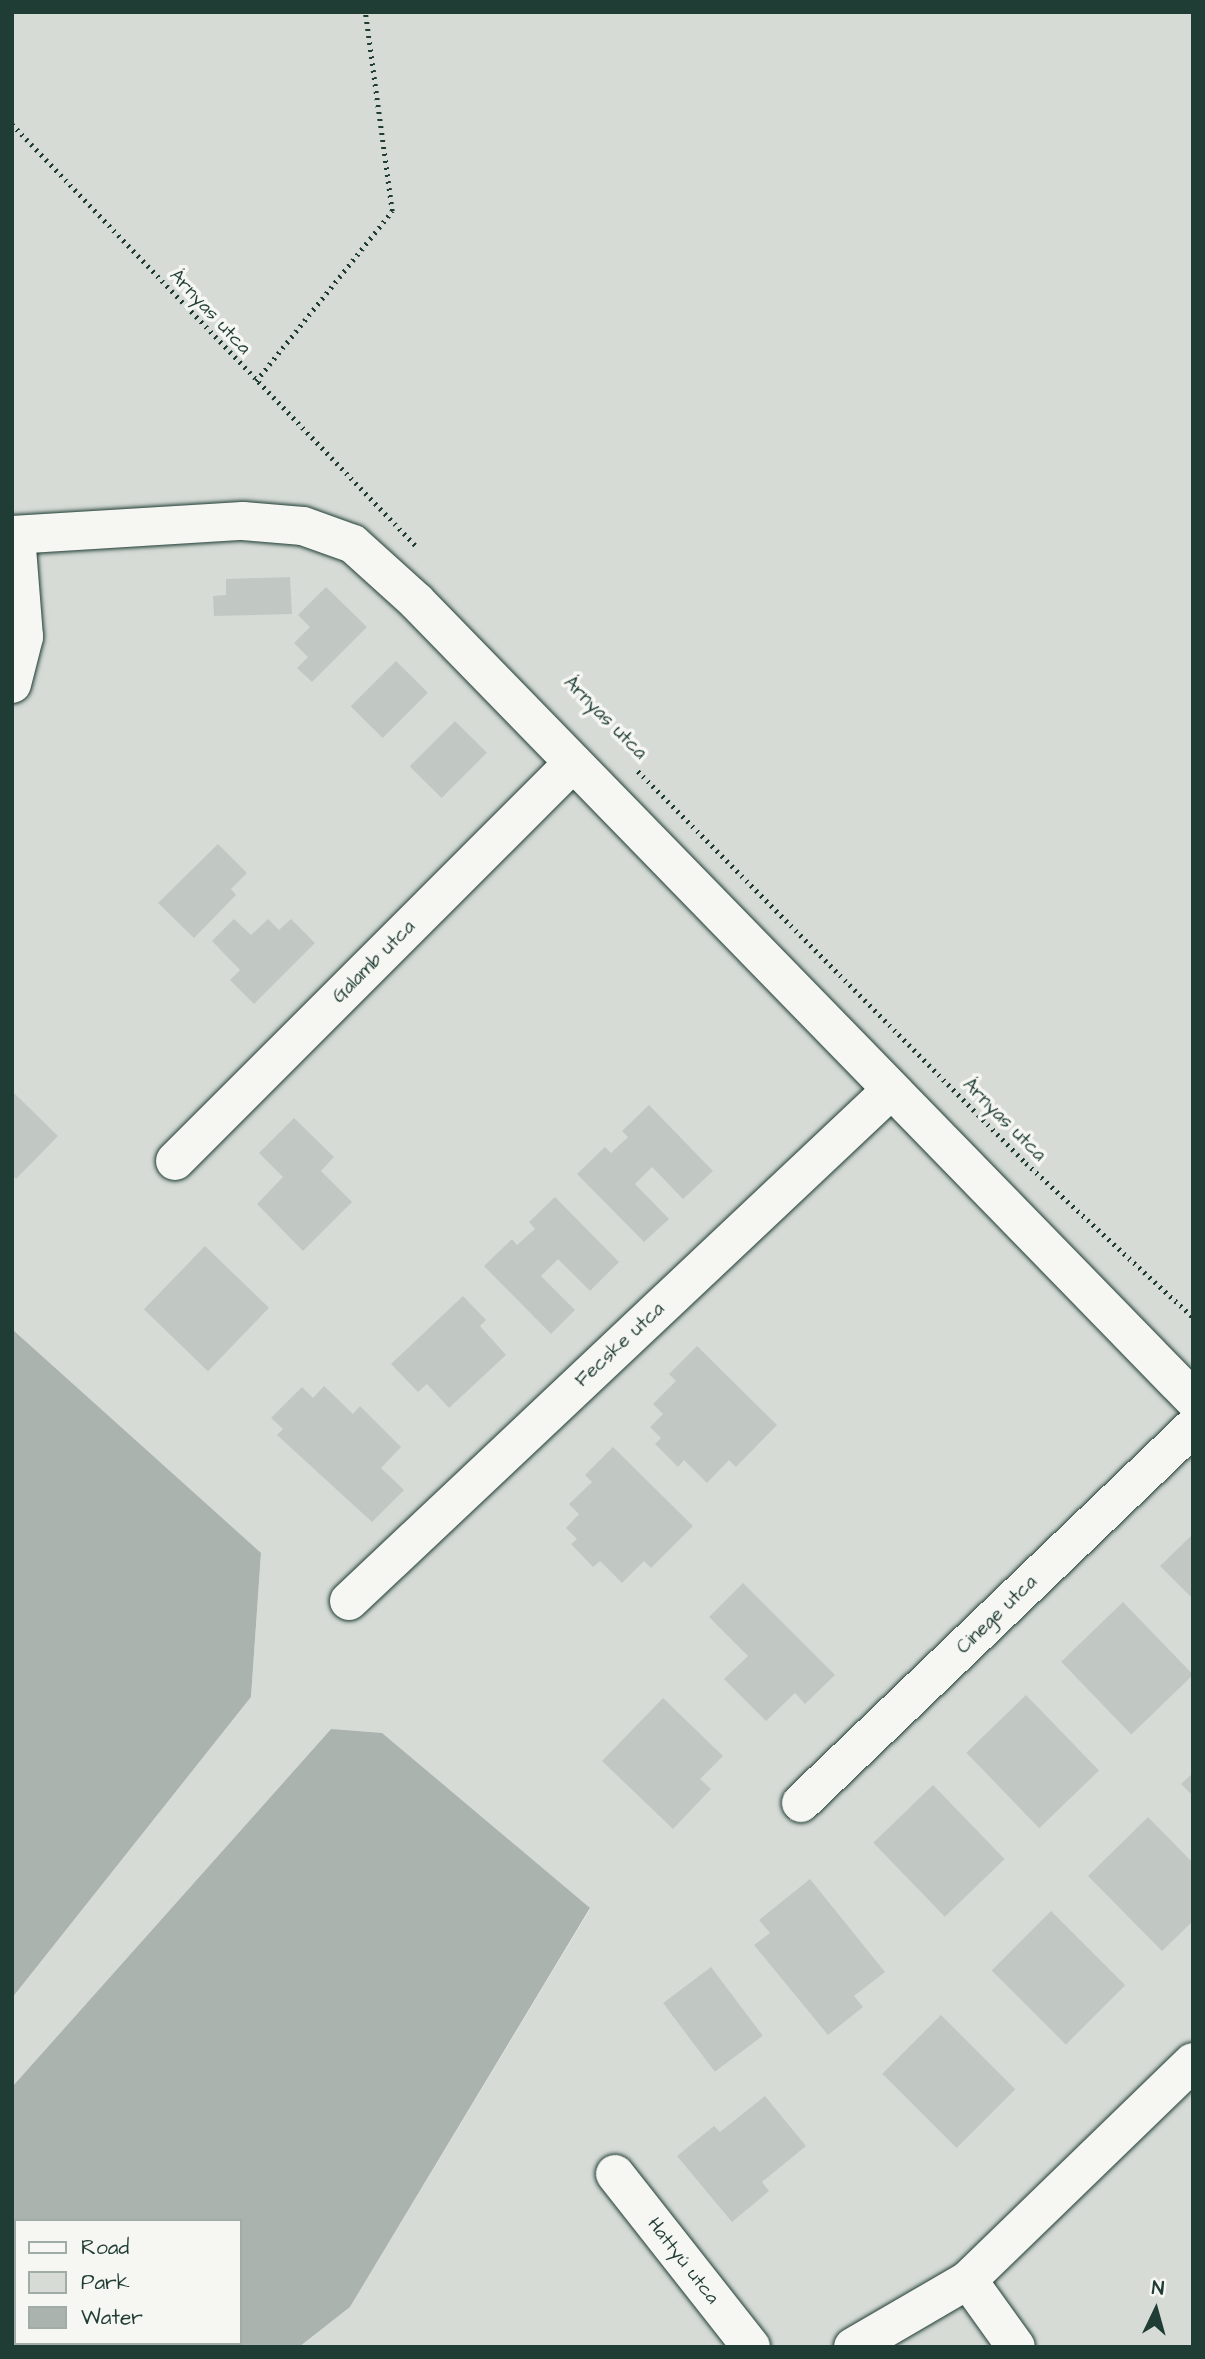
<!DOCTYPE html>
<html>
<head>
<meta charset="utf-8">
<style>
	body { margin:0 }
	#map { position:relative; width:1205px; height:2359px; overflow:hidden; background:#f6f6f2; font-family:"Architects Daughter",sans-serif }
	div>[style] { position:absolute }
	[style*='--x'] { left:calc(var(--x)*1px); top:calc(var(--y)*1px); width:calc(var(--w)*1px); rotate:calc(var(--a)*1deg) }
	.green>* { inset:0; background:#d6dbd6 }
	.water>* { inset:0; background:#aab3ae }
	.building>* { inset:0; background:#c1c8c3; transform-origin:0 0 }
	.path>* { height:4.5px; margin-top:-2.25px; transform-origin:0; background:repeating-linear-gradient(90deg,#1f3d34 0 2px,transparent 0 7px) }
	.roads { filter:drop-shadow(0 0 2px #1f3d34) drop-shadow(0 0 2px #1f3d34) }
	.minor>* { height:38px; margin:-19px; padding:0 19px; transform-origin:19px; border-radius:19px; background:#f6f6f2 }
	span { translate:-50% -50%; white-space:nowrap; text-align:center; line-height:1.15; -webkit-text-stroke:7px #f6f6f2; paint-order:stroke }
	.street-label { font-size:19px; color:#1f3d34 }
	.frame { position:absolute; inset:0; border:14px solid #1f3d34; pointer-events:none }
	.legend { position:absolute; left:14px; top:2219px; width:228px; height:126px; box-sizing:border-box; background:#f6f6f2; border:2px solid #a0aca6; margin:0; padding:9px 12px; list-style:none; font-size:21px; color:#1f3d34 }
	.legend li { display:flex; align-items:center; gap:14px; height:35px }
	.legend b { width:35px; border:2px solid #a0aca6 }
	.north { position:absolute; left:1121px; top:2275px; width:70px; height:70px; -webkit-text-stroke:5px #f6f6f2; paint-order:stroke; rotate:5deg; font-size:19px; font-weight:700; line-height:28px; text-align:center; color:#1f3d34 }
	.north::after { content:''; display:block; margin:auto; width:24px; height:32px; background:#1f3d34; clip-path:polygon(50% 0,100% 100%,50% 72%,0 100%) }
</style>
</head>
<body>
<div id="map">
	<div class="green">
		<div style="clip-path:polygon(12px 12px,1193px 12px,1193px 2347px,299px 2347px,350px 2307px,590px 1909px,331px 1729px,12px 2087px,12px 1998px,251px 1697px,261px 1554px,12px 1329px)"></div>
	</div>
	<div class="water">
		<div style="clip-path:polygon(12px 1329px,261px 1553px,251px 1697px,12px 1998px)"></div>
		<div style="clip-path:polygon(evenodd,331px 1729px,382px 1733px,590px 1908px,350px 2307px,299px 2347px,12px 2347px,12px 2087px,331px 1729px,16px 2221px,240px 2221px,240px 2343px,16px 2343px,16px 2221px)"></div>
	</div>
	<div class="building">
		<div style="clip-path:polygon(290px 577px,292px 614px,214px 616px,213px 596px,226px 595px,226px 579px)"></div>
		<div style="clip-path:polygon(326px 587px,367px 627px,312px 682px,297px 668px,308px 657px,294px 643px,310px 627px,298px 615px)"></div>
		<div style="left:396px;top:661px;width:45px;height:64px;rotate:45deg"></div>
		<div style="left:455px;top:721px;width:45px;height:64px;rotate:45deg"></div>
		<div style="clip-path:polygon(218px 844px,247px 873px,231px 889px,236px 895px,194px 938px,158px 903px)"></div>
		<div style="clip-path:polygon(234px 919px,251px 935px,268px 919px,279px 930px,291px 919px,315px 943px,254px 1004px,230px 980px,240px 970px,212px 941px)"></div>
		<div style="clip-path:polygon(12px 1091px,58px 1136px,16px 1179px,12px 1175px)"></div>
		<div style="clip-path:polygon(649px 1105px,713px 1171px,683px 1199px,652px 1167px,635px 1184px,669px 1219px,644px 1242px,577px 1174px,605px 1147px,611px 1153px,628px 1137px,622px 1131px)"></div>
		<div style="clip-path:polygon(294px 1118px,334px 1157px,321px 1171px,352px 1202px,303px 1251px,257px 1204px,283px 1177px,259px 1153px)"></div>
		<div style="clip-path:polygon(555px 1197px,619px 1262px,590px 1291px,558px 1259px,541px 1276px,575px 1310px,551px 1334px,484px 1266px,512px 1239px,517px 1245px,535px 1229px,529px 1222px)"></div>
		<div style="left:205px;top:1246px;width:89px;height:88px;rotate:44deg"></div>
		<div style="clip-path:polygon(463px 1296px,486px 1320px,480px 1326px,506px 1355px,449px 1408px,427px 1384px,418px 1392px,391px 1364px)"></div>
		<div style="clip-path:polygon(697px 1346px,777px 1425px,736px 1467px,729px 1460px,707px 1483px,684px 1460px,678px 1467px,655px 1444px,661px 1438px,650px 1427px,663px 1414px,653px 1404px,676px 1381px,669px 1374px)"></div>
		<div style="clip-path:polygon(324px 1386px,353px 1414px,360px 1406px,401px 1447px,381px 1468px,404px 1490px,372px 1522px,277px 1435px,283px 1429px,271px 1418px,302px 1387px,313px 1398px)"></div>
		<div style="clip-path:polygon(613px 1447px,693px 1526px,651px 1568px,644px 1561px,622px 1583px,600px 1561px,593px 1567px,571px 1544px,577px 1539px,566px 1528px,579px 1514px,569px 1504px,592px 1482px,585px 1475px)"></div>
		<div style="clip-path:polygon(1193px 1534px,1193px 1599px,1160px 1566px)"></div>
		<div style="clip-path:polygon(743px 1583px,835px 1675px,805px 1704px,795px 1693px,766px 1721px,724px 1679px,748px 1656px,709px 1617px)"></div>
		<div style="left:1123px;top:1602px;width:101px;height:86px;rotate:46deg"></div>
		<div style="left:1026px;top:1695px;width:105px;height:83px;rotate:46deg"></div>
		<div style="clip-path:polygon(663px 1698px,723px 1756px,700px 1779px,711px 1789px,673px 1829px,602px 1761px)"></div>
		<div style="clip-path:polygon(1193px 1773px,1193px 1796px,1181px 1784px)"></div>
		<div style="left:933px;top:1785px;width:103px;height:83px;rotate:46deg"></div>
		<div style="clip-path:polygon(1148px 1817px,1193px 1863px,1193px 1921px,1162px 1951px,1088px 1876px)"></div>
		<div style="clip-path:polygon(810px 1879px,885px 1972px,854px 1996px,863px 2007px,828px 2035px,754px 1945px,770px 1933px,759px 1920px)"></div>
		<div style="left:1051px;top:1911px;width:105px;height:84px;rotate:45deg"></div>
		<div style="left:711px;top:1967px;width:86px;height:60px;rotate:53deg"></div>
		<div style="left:941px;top:2015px;width:105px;height:83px;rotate:45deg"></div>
		<div style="clip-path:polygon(765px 2096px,806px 2146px,762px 2182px,769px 2191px,732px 2222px,677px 2156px,714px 2126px,720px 2132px)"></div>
	</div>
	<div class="path">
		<div style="--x:12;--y:124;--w:587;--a:46.24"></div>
		<div style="--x:256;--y:381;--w:218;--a:-51.3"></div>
		<div style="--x:392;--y:211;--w:201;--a:-97.7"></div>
		<div style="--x:638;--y:771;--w:552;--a:45.29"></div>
		<div style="--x:1026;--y:1163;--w:227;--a:42.7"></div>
	</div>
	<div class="roads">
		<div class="minor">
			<div style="--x:12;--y:535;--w:231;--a:-3.5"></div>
			<div style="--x:243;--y:521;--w:60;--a:4.8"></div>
			<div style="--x:303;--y:526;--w:53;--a:19.8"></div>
			<div style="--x:353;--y:544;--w:85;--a:42.1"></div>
			<div style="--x:416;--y:601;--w:1114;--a:45.76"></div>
			<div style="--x:12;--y:684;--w:49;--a:-75.7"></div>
			<div style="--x:24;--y:637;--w:102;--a:-94.5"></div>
			<div style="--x:175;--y:1161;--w:563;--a:-45"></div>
			<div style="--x:349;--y:1601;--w:745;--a:-43.31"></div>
			<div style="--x:801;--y:1803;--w:543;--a:-43.81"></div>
			<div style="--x:615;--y:2174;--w:220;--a:51.8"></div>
			<div style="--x:968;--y:2280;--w:82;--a:54.4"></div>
			<div style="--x:853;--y:2347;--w:133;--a:-30.2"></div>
			<div style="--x:968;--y:2280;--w:313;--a:-44.1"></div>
		</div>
	</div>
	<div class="street-label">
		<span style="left:210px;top:312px;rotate:47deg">Árnyas utca</span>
		<span style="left:605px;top:718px;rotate:45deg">Árnyas utca</span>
		<span style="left:374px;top:962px;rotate:-45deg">Galamb utca</span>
		<span style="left:1004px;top:1120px;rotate:45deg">Árnyas utca</span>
		<span style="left:620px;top:1345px;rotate:-43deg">Fecske utca</span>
		<span style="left:997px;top:1615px;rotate:-44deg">Cinege utca</span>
		<span style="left:683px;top:2261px;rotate:52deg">Hattyú utca</span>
	</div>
	<div class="frame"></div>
	<ul class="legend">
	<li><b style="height:9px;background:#f6f6f2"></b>Road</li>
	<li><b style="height:19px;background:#d6dbd6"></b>Park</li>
	<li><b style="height:19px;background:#aab3ae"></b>Water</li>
	</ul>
	<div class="north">N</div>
</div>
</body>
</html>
